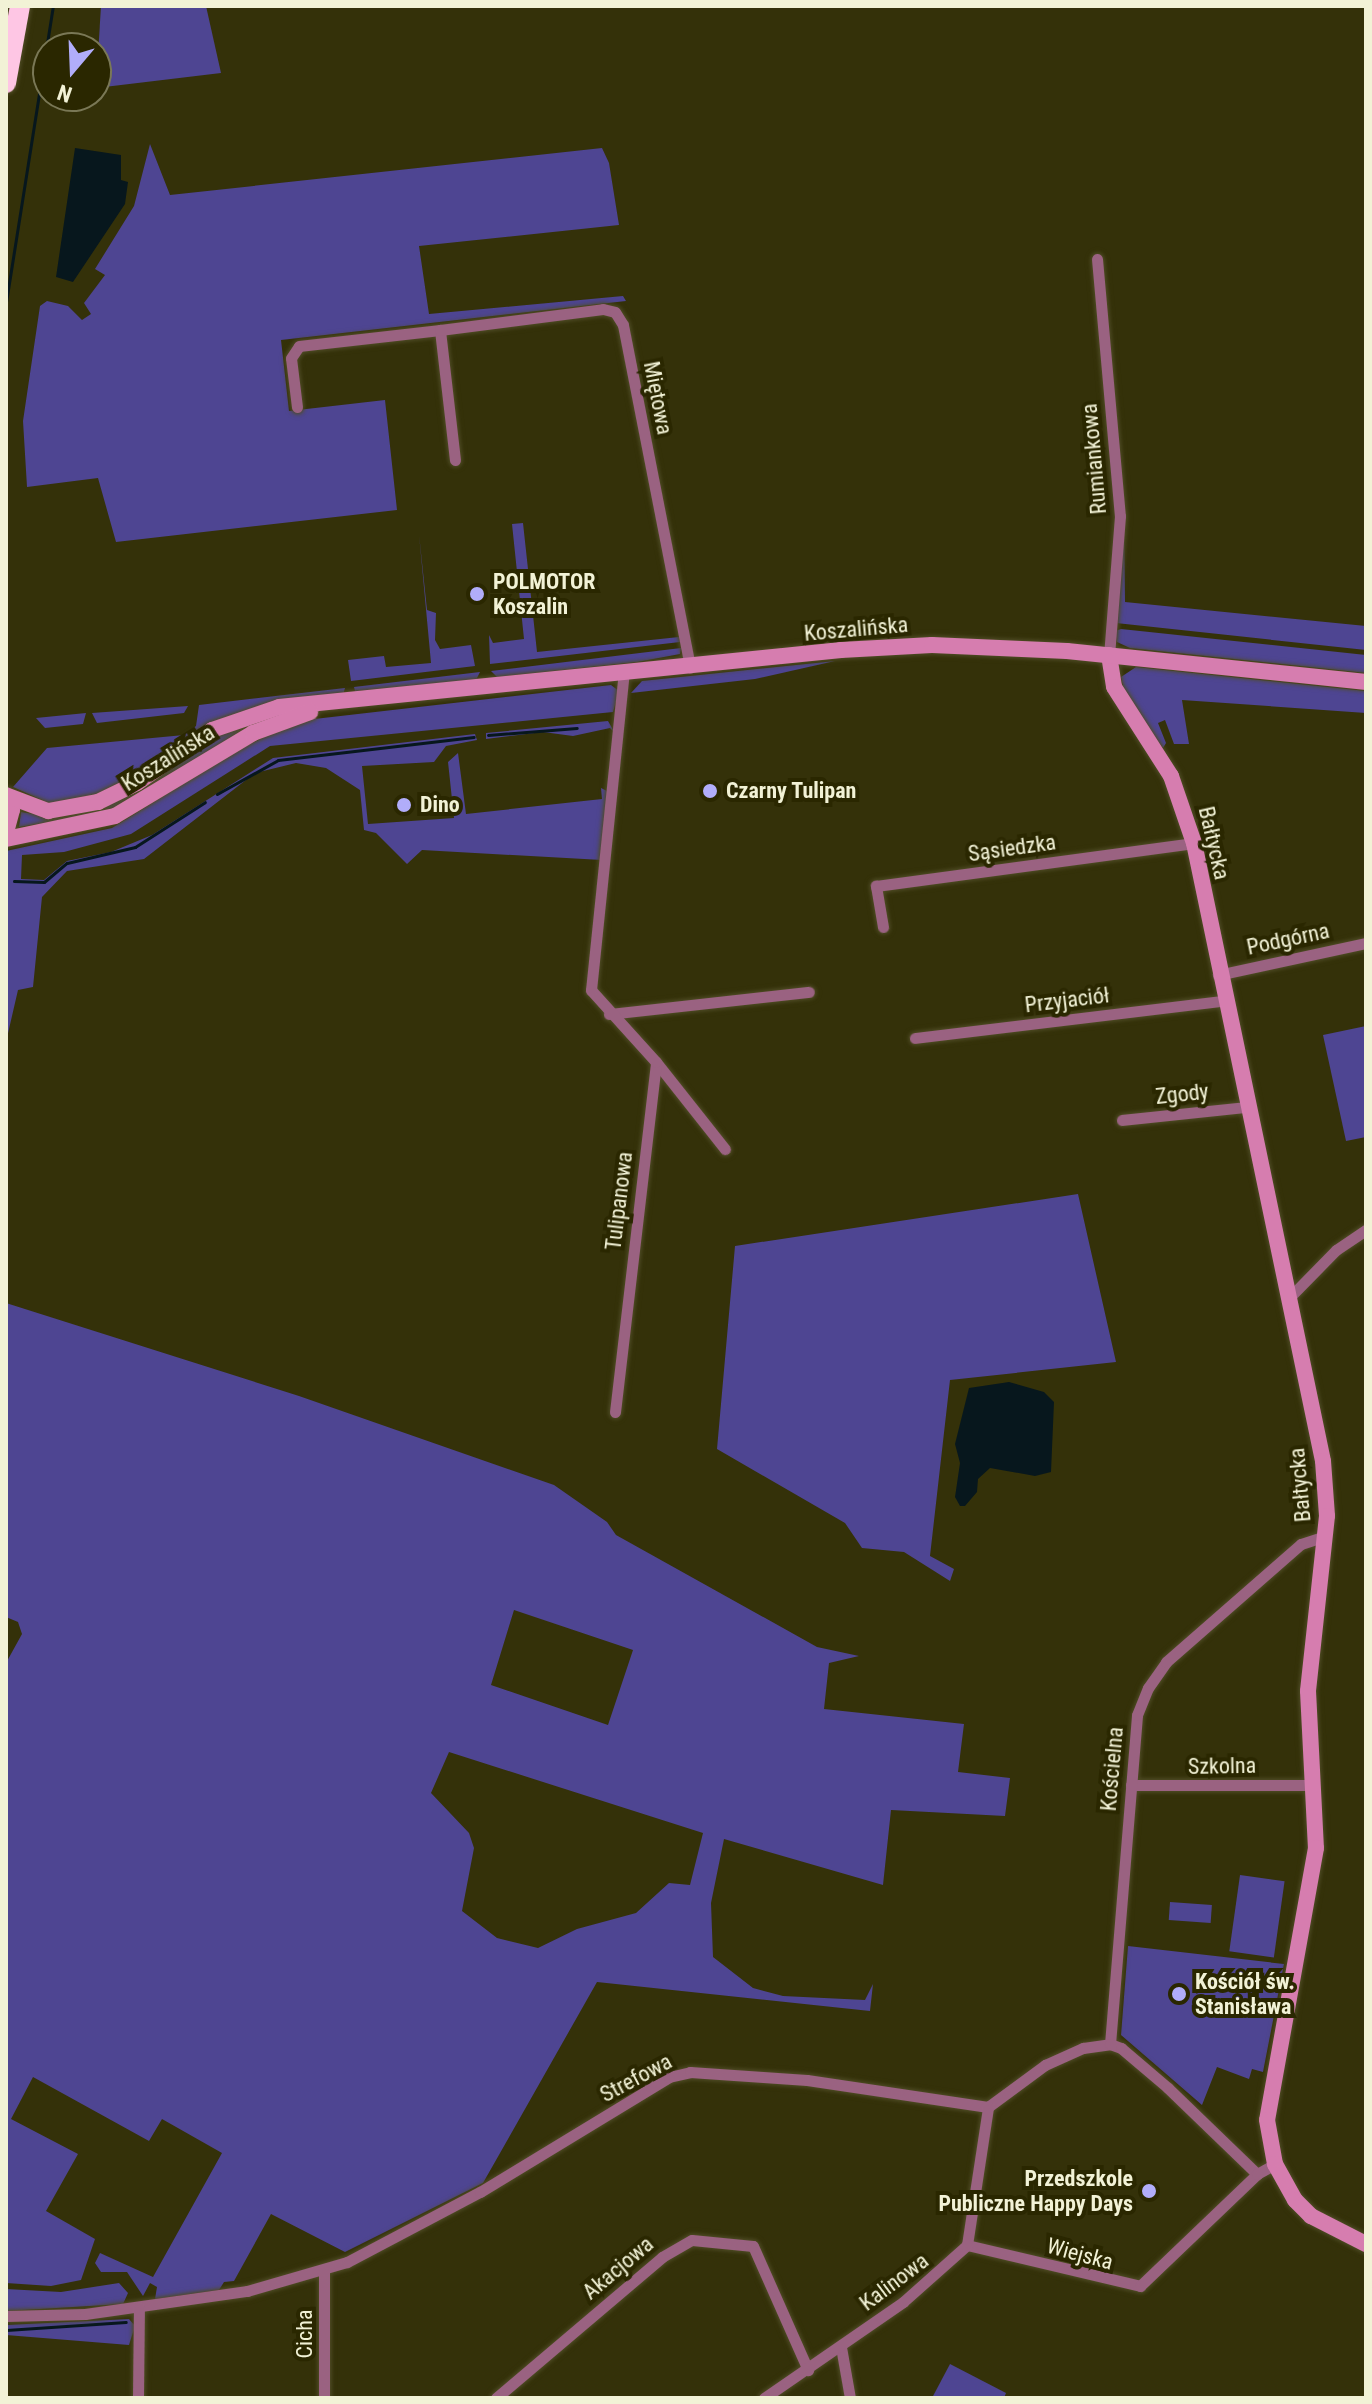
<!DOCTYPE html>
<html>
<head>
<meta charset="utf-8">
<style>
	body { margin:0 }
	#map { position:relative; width:1372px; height:2404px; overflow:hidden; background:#343109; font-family:"Roboto Condensed",sans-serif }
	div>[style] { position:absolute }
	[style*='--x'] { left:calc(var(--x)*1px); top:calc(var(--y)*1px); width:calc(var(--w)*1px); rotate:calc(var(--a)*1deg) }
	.green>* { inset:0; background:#4e4592; transform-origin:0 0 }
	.water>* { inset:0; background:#07171d }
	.stream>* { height:3px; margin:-1.5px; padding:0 1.5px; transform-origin:1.5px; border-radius:1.5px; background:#07171d }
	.roads { filter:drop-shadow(0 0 2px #4f4c26) drop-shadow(0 0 2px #4f4c26) }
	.street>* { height:11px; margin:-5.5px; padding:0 5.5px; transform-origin:5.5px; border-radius:5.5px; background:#9a6281 }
	.secondary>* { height:16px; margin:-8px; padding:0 8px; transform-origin:8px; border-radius:8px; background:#d67daf }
	.highway>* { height:20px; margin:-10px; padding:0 10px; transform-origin:10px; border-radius:10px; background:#fec6e4 }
	.dots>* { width:22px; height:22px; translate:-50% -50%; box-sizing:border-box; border:4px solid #2a2700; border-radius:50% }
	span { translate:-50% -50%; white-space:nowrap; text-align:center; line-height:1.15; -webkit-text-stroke:8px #2a2700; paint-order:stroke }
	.street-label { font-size:22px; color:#f2f2d6 }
	.poi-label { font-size:22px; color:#f2f2d6; font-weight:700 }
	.left { translate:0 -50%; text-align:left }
	.right { translate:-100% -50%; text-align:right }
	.frame { position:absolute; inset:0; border:8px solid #f2f2d6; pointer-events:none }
	.north { position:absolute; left:32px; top:32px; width:80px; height:80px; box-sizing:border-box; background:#2a2700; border:2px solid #7a7856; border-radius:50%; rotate:199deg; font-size:22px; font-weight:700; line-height:32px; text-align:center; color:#f2f2d6 }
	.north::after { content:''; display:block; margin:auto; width:28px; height:36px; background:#b1adfa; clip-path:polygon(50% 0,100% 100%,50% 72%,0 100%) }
</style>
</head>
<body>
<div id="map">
	<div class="green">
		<div style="clip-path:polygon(101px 6px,206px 6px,221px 73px,96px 88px)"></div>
		<div style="clip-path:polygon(150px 144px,170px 195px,602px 148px,609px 163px,619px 225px,419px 246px,429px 314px,623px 296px,626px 301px,281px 340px,289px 411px,385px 400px,397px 510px,116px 542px,98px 478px,27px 487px,23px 421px,40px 306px,47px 301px,68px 306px,82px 320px,91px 314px,84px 303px,105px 275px,95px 269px,134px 206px)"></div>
		<div style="clip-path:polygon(1124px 522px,1125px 602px,1366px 626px,1366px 650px,1116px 623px)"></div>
		<div style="clip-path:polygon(523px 523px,537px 652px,679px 637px,680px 642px,490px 664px,489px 635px,493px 643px,524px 639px,512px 524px)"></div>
		<div style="clip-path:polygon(419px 534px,427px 610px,436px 613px,435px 640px,440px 649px,471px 645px,475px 666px,351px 681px,348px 660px,384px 656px,386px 667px,431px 663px)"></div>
		<div style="clip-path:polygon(1121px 629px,1366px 655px,1366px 673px,1130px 648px,1117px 642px,1115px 631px)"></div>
		<div style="clip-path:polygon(681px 648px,680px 654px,637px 662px,497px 677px,491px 671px)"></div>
		<div style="clip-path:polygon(835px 661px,755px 679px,631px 693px,642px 681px)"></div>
		<div style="clip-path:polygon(1136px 667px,1366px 691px,1366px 713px,1182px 700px,1189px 744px,1174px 744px,1165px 720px,1158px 723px,1166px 743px,1163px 748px,1125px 696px,1121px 677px)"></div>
		<div style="clip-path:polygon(480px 672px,476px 680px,355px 691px,354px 687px)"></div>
		<div style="clip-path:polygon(611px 685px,619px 691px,613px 712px,270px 746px,131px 834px,64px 852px,22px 855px,21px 879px,44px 880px,67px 861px,111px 852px,152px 835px,273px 758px,475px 734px,477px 740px,446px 746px,434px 762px,362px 766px,368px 824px,454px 818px,448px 762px,458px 753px,466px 814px,602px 799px,601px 788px,609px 792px,602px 860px,422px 850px,407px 864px,376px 833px,364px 830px,360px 790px,326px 768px,296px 763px,255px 773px,144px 859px,67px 871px,42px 897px,33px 987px,18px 990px,6px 1042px,6px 851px,112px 828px,238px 750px,297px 721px)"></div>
		<div style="clip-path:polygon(345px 688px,343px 695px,287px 701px,94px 796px,51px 804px,13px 787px,47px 748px,184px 735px,196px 726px,199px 705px)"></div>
		<div style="clip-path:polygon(188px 706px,184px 713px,97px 723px,92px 713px)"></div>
		<div style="clip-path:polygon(278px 712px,129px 801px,101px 814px,19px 827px,21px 812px,60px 818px,95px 810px,210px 735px)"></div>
		<div style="clip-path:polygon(86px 713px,83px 724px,45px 728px,36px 718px)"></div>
		<div style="clip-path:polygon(608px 721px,615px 733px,610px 728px,573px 736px,543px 732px,486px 739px,486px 733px)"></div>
		<div style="clip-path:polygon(1366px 1026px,1366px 1137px,1346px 1141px,1323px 1035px)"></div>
		<div style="clip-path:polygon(1078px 1194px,1116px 1362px,950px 1380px,930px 1556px,954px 1569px,950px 1581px,904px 1552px,862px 1548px,845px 1523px,717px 1449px,735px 1246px)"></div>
		<div style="clip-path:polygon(evenodd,6px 1303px,299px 1396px,554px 1485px,607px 1522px,616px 1535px,817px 1647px,859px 1656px,829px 1663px,824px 1709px,964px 1724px,958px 1772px,1010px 1778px,1005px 1816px,891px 1810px,883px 1885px,724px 1839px,711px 1903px,713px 1957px,753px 1988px,783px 1996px,865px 2000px,873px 1984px,870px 2011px,597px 1982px,483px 2183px,345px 2252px,271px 2214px,234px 2281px,224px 2282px,219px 2290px,155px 2299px,157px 2287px,150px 2283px,143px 2296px,127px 2272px,101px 2272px,95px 2263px,100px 2253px,153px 2277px,222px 2153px,162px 2119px,149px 2141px,33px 2077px,11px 2119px,78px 2154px,46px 2211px,95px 2239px,81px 2280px,51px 2286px,6px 2283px,6px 1663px,22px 1634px,18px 1622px,6px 1617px,6px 1303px,514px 1610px,633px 1650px,608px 1725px,491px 1685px,514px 1610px,6px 1303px,449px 1752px,703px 1833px,690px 1885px,669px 1883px,636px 1913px,577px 1929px,538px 1948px,497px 1938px,462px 1911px,474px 1848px,469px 1833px,431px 1793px,449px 1752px)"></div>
		<div style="left:1240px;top:1875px;width:45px;height:77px;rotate:8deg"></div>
		<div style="left:1170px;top:1902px;width:42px;height:18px;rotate:4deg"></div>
		<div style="clip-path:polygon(1128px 1946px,1284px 1964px,1263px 2072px,1252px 2069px,1249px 2079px,1217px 2067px,1202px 2105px,1121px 2035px)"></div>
		<div style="clip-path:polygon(119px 2283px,128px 2293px,123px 2304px,6px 2311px,6px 2289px,61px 2292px)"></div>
		<div style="clip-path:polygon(129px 2319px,135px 2326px,129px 2345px,6px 2335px,6px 2325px)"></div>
		<div style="clip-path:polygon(950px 2364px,1006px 2393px,1004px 2398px,932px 2398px)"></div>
	</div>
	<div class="water">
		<div style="clip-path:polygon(75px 148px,121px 155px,121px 180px,128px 182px,125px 204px,73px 282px,56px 277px)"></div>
		<div style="clip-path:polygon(1009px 1382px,1044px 1392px,1054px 1402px,1051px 1472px,1035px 1476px,990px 1468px,978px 1479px,977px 1492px,965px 1506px,960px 1506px,955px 1497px,960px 1463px,955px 1444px,969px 1388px)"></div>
	</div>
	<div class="stream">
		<div style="--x:6;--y:302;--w:300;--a:-81"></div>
		<div style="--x:488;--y:735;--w:89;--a:-4.5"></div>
		<div style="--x:217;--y:794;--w:70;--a:-29.1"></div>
		<div style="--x:278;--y:760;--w:197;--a:-6.7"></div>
		<div style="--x:14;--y:881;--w:30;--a:2"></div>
		<div style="--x:44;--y:882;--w:30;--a:-40"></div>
		<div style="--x:67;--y:863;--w:70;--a:-13.2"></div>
		<div style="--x:135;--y:847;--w:83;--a:-32.7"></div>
		<div style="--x:6;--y:2330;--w:120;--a:-3.8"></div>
	</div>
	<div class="roads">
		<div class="street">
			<div style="--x:1097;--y:259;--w:258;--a:84.9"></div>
			<div style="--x:1120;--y:516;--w:139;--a:94.5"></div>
			<div style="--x:297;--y:407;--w:49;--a:-97"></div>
			<div style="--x:291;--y:358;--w:14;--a:-56"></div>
			<div style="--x:299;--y:346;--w:142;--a:-6.5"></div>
			<div style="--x:455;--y:460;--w:131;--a:-96.6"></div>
			<div style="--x:440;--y:330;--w:164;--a:-7.3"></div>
			<div style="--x:603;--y:309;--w:12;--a:14"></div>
			<div style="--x:615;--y:312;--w:15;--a:58"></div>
			<div style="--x:623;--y:325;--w:349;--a:78.9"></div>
			<div style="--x:883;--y:927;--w:42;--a:-99.7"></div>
			<div style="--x:876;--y:886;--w:321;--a:-7.7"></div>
			<div style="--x:1218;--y:975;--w:151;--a:-12.2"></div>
			<div style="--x:609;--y:1014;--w:201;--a:-6.3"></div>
			<div style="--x:915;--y:1038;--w:310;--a:-6.9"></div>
			<div style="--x:656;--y:1062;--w:111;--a:51.6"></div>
			<div style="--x:1122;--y:1120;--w:125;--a:-6"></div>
			<div style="--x:1287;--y:1300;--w:70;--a:-45.6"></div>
			<div style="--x:1336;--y:1250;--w:36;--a:-34"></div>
			<div style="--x:615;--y:1412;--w:352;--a:-83.3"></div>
			<div style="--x:656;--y:1062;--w:97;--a:-132.1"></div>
			<div style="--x:591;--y:990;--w:319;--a:-84.1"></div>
			<div style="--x:1131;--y:1785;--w:183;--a:0"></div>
			<div style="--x:1110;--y:2044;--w:330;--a:-85.3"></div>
			<div style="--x:1137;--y:1715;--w:29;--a:-68"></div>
			<div style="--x:1148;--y:1688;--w:32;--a:-55"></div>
			<div style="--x:1166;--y:1662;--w:179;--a:-41.2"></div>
			<div style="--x:1301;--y:1544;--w:25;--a:-18"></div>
			<div style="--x:988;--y:2107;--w:71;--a:-36.4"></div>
			<div style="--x:1045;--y:2065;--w:42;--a:-24.1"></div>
			<div style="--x:1083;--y:2048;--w:27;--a:-8"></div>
			<div style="--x:1110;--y:2044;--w:12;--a:20"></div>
			<div style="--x:1121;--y:2048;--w:62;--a:40.4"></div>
			<div style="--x:1168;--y:2088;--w:124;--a:44"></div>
			<div style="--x:967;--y:2245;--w:178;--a:13.3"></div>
			<div style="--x:1140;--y:2286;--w:162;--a:-43.7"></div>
			<div style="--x:1257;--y:2174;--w:21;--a:-29"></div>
			<div style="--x:6;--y:2316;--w:79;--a:-1.5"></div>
			<div style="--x:85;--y:2314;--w:164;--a:-8.1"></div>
			<div style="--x:247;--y:2291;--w:104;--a:-16.2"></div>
			<div style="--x:347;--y:2262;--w:150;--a:-27.8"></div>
			<div style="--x:480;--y:2192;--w:221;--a:-31.3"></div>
			<div style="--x:669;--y:2077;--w:22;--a:-13"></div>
			<div style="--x:690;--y:2072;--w:117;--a:3.9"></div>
			<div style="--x:807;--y:2080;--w:183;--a:8.5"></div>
			<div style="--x:841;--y:2347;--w:52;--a:80"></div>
			<div style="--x:138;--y:2398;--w:91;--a:-89.4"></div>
			<div style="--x:324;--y:2398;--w:128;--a:-90"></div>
			<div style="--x:496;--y:2398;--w:218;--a:-40.3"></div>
			<div style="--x:662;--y:2257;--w:34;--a:-30"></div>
			<div style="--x:692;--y:2240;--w:61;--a:5.6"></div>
			<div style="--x:753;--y:2246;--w:136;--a:66.1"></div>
			<div style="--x:764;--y:2398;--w:169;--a:-34.6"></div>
			<div style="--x:903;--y:2302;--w:86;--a:-41.7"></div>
			<div style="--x:967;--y:2245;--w:140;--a:-81.3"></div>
		</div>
		<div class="secondary">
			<div style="--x:1109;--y:655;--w:32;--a:81"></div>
			<div style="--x:1114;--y:687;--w:106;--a:57.4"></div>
			<div style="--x:1171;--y:776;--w:71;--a:71.1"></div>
			<div style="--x:1194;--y:843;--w:631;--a:78.21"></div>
			<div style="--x:1323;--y:1461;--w:55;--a:85.8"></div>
			<div style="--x:1327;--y:1516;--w:176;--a:96.2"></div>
			<div style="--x:1308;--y:1691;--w:157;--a:87.1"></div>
			<div style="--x:1316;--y:1848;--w:276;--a:100.2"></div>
			<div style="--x:1267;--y:2120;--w:45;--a:79.7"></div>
			<div style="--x:1275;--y:2164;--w:41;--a:60.9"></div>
			<div style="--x:1295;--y:2200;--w:23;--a:45"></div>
			<div style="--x:1311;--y:2216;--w:62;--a:27"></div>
			<div style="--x:6;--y:795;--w:16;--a:68"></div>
			<div style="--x:12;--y:810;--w:23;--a:105"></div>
			<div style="--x:8;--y:796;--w:43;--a:20.6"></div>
			<div style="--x:48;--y:811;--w:51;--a:-10.2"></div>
			<div style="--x:98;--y:802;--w:43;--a:-26"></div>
			<div style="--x:137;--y:783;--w:92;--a:-35.2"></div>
			<div style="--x:212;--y:730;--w:71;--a:-18.9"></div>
			<div style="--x:279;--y:707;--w:565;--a:-5.79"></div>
			<div style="--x:841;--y:650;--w:91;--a:-3.1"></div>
			<div style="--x:932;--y:645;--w:135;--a:2.5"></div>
			<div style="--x:1067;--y:651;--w:301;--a:5.9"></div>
			<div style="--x:6;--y:839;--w:111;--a:-11.9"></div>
			<div style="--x:115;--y:816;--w:161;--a:-31"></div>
			<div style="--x:253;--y:733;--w:61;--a:-20.2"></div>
		</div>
		<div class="highway">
			<div style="--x:6;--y:83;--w:78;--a:-79.7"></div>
		</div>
	</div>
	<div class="dots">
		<div style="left:477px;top:594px;background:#b1adfa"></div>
		<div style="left:710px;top:791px;background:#b1adfa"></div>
		<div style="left:404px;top:805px;background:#b1adfa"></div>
		<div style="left:1179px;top:1994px;background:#b1adfa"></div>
		<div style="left:1149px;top:2191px;background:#b1adfa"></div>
	</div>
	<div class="street-label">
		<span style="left:658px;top:398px;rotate:79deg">Miętowa</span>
		<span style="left:1094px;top:459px;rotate:-95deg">Rumiankowa</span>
		<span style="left:856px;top:629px;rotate:-5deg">Koszalińska</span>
		<span style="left:168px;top:758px;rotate:-32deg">Koszalińska</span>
		<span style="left:1214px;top:843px;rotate:77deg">Bałtycka</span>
		<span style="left:1012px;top:848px;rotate:-8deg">Sąsiedzka</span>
		<span style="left:1288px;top:939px;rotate:-12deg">Podgórna</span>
		<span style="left:1067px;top:1000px;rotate:-7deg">Przyjaciół</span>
		<span style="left:1182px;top:1094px;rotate:-6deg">Zgody</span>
		<span style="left:619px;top:1201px;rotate:-83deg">Tulipanowa</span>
		<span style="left:1300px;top:1485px;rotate:-95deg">Bałtycka</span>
		<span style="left:1222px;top:1766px;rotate:-1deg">Szkolna</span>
		<span style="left:1112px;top:1769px;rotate:-85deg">Kościelna</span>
		<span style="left:636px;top:2078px;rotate:-28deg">Strefowa</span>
		<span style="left:1080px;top:2254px;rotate:15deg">Wiejska</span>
		<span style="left:618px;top:2268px;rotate:-40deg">Akacjowa</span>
		<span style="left:894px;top:2282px;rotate:-37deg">Kalinowa</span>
		<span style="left:305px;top:2334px;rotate:-90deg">Cicha</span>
	</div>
	<div class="poi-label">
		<span class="left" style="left:493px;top:594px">POLMOTOR<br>Koszalin</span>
		<span class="left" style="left:726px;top:791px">Czarny Tulipan</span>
		<span class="left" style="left:420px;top:805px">Dino</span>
		<span class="left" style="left:1195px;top:1994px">Kościół św.<br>Stanisława</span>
		<span class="right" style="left:1133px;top:2191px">Przedszkole<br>Publiczne Happy Days</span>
	</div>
	<div class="frame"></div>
	<div class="north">N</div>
</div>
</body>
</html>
